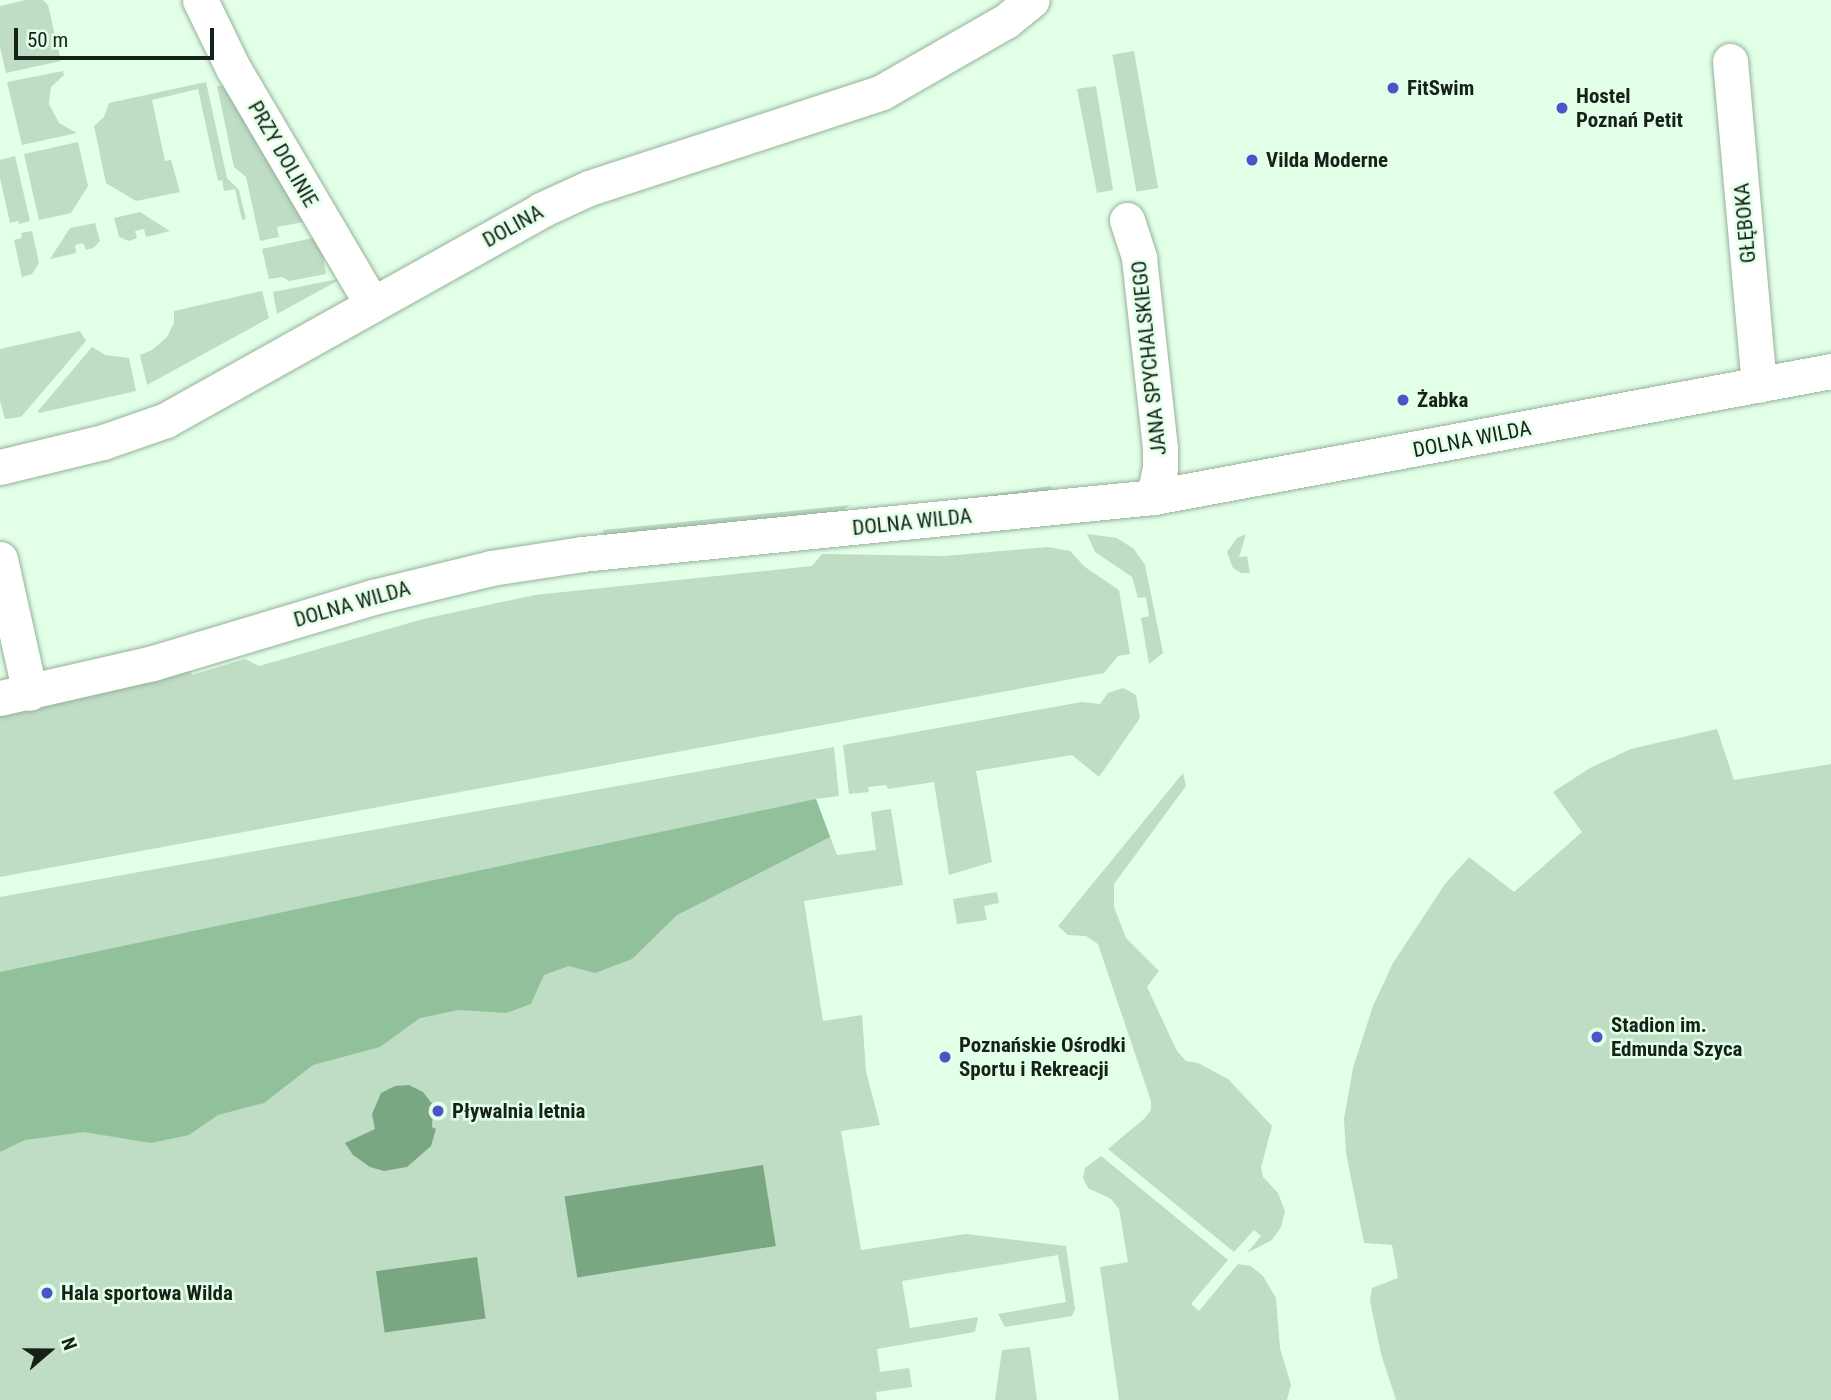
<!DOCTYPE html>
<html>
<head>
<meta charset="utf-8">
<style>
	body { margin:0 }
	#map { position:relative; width:1831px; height:1400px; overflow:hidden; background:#e2ffe7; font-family:"Roboto Condensed",sans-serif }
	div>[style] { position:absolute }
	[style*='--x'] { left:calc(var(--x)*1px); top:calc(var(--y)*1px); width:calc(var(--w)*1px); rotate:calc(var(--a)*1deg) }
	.green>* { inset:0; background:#beddc4; transform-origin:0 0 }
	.forest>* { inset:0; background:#91c19a }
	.water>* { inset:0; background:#78a782; transform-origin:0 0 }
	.roads { filter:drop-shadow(0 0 2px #95b19a) drop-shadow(0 0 2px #95b19a) }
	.minor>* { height:35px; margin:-17.5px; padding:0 17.5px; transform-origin:17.5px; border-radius:17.5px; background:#fff }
	.dots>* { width:19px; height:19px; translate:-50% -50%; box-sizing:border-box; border:4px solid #e2ffe7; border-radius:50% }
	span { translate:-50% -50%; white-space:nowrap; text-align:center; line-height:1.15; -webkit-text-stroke:5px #e2ffe7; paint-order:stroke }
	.poi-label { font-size:21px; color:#162119; font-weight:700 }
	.left { translate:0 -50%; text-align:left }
	.street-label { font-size:21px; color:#162119 }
	.north { position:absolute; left:14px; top:1316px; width:70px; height:70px; -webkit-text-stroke:5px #e2ffe7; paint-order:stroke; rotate:70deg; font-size:19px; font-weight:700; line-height:28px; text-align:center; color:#162119 }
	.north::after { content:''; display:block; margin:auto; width:24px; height:32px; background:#162119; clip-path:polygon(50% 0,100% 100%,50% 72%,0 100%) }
	.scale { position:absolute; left:14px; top:28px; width:200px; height:32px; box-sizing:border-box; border:4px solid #162119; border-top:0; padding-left:9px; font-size:21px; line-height:24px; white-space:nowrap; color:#162119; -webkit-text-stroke:5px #e2ffe7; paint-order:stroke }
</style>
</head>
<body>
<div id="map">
	<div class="green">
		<div style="clip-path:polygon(26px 0,43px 0,48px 5px,61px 61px,6px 73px,0 47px,0 6px)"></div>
		<div style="left:1134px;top:51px;width:139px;height:22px;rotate:80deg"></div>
		<div style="clip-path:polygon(63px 71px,64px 75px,51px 87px,49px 104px,59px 123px,77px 133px,22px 145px,7px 82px)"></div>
		<div style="clip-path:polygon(206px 82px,227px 178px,239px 190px,246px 219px,242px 220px,235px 189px,224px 191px,222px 180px,218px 181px,198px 89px,152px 100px,165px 161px,171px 160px,180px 192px,136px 201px,106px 183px,94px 126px,104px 117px,109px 103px)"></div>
		<div style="clip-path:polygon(217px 86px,223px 86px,231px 94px,304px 222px,277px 227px,279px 237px,260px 241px,246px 177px,234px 167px)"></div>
		<div style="clip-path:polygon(1096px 86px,1113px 190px,1097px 193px,1077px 89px)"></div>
		<div style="clip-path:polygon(78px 142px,88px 186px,71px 213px,39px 220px,24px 154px)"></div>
		<div style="clip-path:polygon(15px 156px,30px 221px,19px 224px,18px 221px,10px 223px,0 178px,0 160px)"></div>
		<div style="clip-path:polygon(140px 212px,170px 231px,146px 237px,144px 229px,135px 231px,137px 238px,129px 241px,119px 237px,114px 218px)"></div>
		<div style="clip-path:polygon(95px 223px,100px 241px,93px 248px,86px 250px,83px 243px,75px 245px,76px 253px,50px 259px,70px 228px)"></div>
		<div style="clip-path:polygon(32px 231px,39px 263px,32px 274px,22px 277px,14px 240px,22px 238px,21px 233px)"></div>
		<div style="clip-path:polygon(313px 238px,323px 255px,326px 274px,289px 281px,282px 277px,269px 279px,262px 249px)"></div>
		<div style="clip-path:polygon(338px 279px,339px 280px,277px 314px,273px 292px)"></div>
		<div style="clip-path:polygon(262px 291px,269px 318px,147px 385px,140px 355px,152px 350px,167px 337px,174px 323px,174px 311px)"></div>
		<div style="clip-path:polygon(80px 331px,86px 341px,21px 417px,5px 419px,0 401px,0 349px)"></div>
		<div style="clip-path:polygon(92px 347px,105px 355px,129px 358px,136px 391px,39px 413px,38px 411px)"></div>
		<div style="left:1051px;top:486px;width:7px;height:176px;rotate:82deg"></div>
		<div style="clip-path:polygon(850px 505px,842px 511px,604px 536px,603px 530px)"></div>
		<div style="clip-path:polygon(1087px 534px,1117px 538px,1134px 549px,1145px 565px,1163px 653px,1149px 664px,1141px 618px,1149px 616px,1146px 597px,1138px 598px,1132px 577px,1095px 552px)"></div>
		<div style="clip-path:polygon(1246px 534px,1239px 557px,1247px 556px,1250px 573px,1241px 573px,1233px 568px,1227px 552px,1237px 538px)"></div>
		<div style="clip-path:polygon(1048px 547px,1070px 551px,1085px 567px,1119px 590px,1130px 654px,1118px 656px,1104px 673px,0 877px,0 715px,95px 694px,189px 668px,192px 675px,245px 659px,259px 666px,423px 619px,535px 595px,812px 566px,822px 554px,945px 556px)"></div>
		<div style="clip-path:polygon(1123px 688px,1136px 695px,1140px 718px,1099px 777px,1072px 755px,976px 771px,992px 862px,949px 875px,934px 782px,888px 789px,886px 785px,868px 787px,869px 792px,849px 794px,843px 745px,1082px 702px,1100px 704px,1108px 693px)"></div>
		<div style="clip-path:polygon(1717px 729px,1734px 780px,1831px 764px,1831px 1400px,1396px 1400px,1381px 1354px,1370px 1301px,1372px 1288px,1398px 1278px,1392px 1245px,1364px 1243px,1346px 1153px,1344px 1119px,1353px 1068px,1373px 1006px,1393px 963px,1445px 884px,1469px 857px,1514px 892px,1582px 832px,1553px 792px,1590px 768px,1631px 749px)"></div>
		<div style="clip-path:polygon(834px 747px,839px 796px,816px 799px,837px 855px,876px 850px,871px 812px,891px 809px,903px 885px,804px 901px,823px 1021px,862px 1015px,866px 1071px,880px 1125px,841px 1131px,861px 1250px,966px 1234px,1066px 1246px,1075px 1309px,1072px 1316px,1005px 1327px,998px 1314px,1066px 1302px,1058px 1255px,902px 1281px,910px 1328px,978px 1317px,975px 1332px,877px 1349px,880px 1372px,909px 1368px,912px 1387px,876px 1392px,877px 1400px,0 1400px,0 897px)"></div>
		<div style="clip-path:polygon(1183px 773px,1186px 786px,1114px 884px,1114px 907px,1126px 938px,1159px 971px,1147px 987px,1177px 1051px,1186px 1061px,1198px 1063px,1228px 1079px,1272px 1126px,1261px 1168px,1263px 1177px,1278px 1193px,1285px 1211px,1281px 1227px,1272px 1240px,1247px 1253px,1261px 1236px,1254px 1230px,1234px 1252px,1108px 1149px,1145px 1118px,1151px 1110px,1151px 1101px,1098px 944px,1086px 936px,1068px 935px,1058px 926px)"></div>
		<div style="clip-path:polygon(997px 892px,999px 903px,984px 906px,987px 920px,957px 924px,953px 899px)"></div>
		<div style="clip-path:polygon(1101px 1156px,1228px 1260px,1191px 1304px,1199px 1311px,1238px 1264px,1251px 1266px,1263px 1276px,1276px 1298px,1280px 1348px,1291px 1385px,1287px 1400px,1119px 1400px,1100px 1267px,1128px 1262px,1119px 1209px,1111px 1199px,1088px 1188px,1083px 1178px,1085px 1168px)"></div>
		<div style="clip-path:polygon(1030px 1347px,1037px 1400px,995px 1400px,1002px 1350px)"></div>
	</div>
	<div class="forest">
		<div style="clip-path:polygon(816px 799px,830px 837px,677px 915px,632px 959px,595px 973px,569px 966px,544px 975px,531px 1004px,506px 1013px,458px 1010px,420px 1018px,380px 1047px,313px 1065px,264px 1103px,218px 1115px,189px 1135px,151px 1143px,84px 1132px,25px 1140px,0 1152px,0 972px)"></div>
	</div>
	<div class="water">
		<div style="clip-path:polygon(409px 1085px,423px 1092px,433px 1105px,432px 1127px,436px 1129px,431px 1146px,407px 1167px,384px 1171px,370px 1167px,353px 1155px,345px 1143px,375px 1129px,372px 1114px,381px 1093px,395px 1086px)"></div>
		<div style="left:763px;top:1165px;width:82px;height:201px;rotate:81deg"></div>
		<div style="left:477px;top:1257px;width:62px;height:102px;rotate:82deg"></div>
	</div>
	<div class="roads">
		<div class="minor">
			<div style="--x:200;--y:0;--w:76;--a:64.1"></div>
			<div style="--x:233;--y:68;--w:274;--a:59.5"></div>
			<div style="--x:1730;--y:61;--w:325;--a:84.9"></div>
			<div style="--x:1127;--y:220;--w:40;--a:72"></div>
			<div style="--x:1139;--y:258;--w:191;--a:83.7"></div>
			<div style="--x:1160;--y:448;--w:20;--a:90"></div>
			<div style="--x:1160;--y:468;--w:30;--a:102"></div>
			<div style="--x:0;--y:467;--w:106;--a:-13.6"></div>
			<div style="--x:103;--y:442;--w:67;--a:-19.2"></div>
			<div style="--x:166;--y:420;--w:430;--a:-29.2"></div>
			<div style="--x:541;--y:210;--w:53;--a:-24.6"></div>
			<div style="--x:589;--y:188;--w:308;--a:-18.1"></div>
			<div style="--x:882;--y:92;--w:143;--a:-29.8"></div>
			<div style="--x:1006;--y:21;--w:33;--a:-39"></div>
			<div style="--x:0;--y:559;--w:137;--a:77.4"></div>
			<div style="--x:0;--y:698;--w:157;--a:-12.9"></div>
			<div style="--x:153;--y:663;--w:230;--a:-16.7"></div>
			<div style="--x:373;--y:597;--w:122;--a:-13.8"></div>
			<div style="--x:491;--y:568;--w:92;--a:-8.7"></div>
			<div style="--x:582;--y:554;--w:575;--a:-5.69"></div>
			<div style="--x:1154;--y:497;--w:689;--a:-10.54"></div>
		</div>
	</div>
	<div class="dots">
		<div style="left:1393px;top:88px;background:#4656ca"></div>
		<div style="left:1562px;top:108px;background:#4656ca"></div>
		<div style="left:1252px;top:160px;background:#4656ca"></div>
		<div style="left:1403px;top:400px;background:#4656ca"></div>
		<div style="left:1597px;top:1037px;background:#4656ca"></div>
		<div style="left:945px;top:1057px;background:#4656ca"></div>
		<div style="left:438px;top:1111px;background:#4656ca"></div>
		<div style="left:47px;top:1293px;background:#4656ca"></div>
	</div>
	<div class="poi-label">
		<span class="left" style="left:1407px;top:88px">FitSwim</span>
		<span class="left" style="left:1576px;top:108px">Hostel<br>Poznań Petit</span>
		<span class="left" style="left:1266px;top:160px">Vilda Moderne</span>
		<span class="left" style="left:1417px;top:400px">Żabka</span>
		<span class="left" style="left:1611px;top:1037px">Stadion im.<br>Edmunda Szyca</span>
		<span class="left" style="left:959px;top:1057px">Poznańskie Ośrodki<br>Sportu i Rekreacji</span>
		<span class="left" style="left:452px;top:1111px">Pływalnia letnia</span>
		<span class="left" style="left:61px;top:1293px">Hala sportowa Wilda</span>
	</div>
	<div class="street-label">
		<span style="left:283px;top:154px;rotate:60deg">PRZY DOLINIE</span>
		<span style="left:1745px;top:223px;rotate:-95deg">GŁĘBOKA</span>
		<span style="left:513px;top:226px;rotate:-29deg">DOLINA</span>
		<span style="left:1149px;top:358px;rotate:-96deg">JANA SPYCHALSKIEGO</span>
		<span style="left:1472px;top:439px;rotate:-11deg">DOLNA WILDA</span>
		<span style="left:912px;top:522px;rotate:-6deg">DOLNA WILDA</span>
		<span style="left:352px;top:604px;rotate:-16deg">DOLNA WILDA</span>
	</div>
	<div class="north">N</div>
	<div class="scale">50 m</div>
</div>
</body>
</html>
